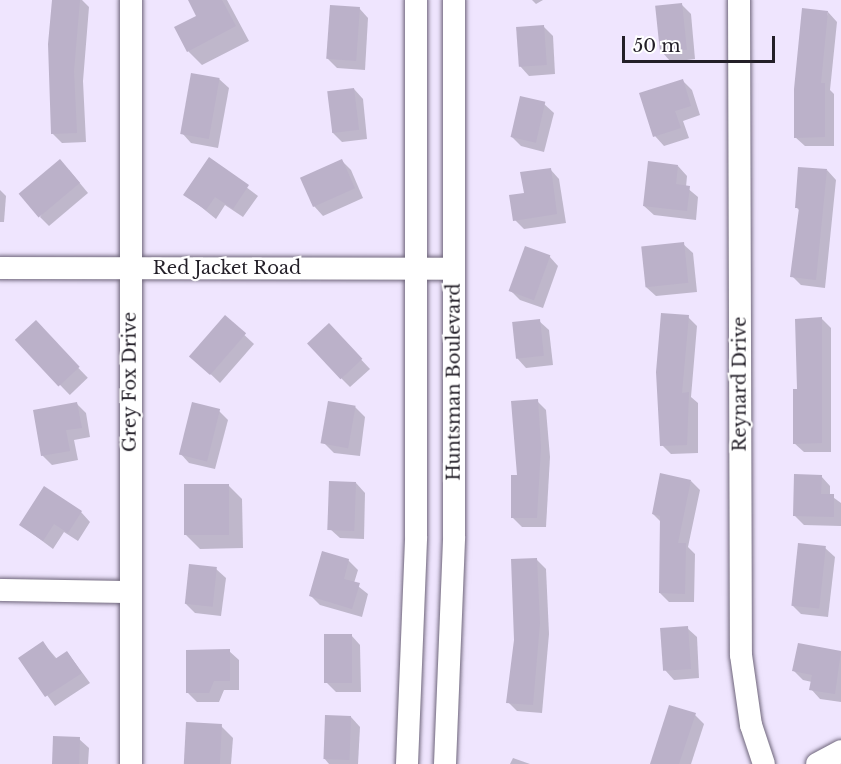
<!DOCTYPE html>
<html>
<head>
<meta charset="utf-8">
<style>
	body { margin:0 }
	#map { position:relative; width:841px; height:764px; overflow:hidden; background:#efe5fe; font-family:"Libre Baskerville",serif }
	div>[style] { position:absolute }
	[style*='--x'] { left:calc(var(--x)*1px); top:calc(var(--y)*1px); width:calc(var(--w)*1px); rotate:calc(var(--a)*1deg) }
	.shadow>* { inset:0; background:#0003; transform-origin:0 0 }
	.building>* { inset:0; background:#bbb1c9; transform-origin:0 0 }
	.roads { filter:drop-shadow(0 0 2px #6e657a) drop-shadow(0 0 2px #6e657a) }
	.minor>* { height:22px; margin:-11px; padding:0 11px; transform-origin:11px; border-radius:11px; background:#fff }
	span { translate:-50% -50%; white-space:nowrap; text-align:center; line-height:1.15; -webkit-text-stroke:4.5px #fff; paint-order:stroke }
	.street-label { font-size:18px; color:#231f28 }
	.scale { position:absolute; left:622px; top:36px; width:153px; height:27px; box-sizing:border-box; border:3px solid #231f28; border-top:0; padding-left:8px; font-size:18px; line-height:21px; white-space:nowrap; color:#231f28; -webkit-text-stroke:4px #fff; paint-order:stroke }
</style>
</head>
<body>
<div id="map">
	<div class="shadow">
		<div style="clip-path:polygon(53px 0,82px 0,89px 7px,83px 81px,86px 142px,62px 143px,52px 133px)"></div>
		<div style="clip-path:polygon(191px 0,227px 0,249px 41px,202px 65px,188px 51px,198px 17px)"></div>
		<div style="clip-path:polygon(532px 0,543px 0,536px 4px)"></div>
		<div style="clip-path:polygon(681px 4px,691px 14px,695px 59px,671px 62px,662px 52px)"></div>
		<div style="clip-path:polygon(359px 8px,368px 18px,365px 70px,337px 68px,327px 58px)"></div>
		<div style="clip-path:polygon(828px 12px,837px 22px,830px 90px,834px 94px,834px 146px,805px 146px,795px 137px)"></div>
		<div style="clip-path:polygon(543px 26px,553px 36px,555px 74px,529px 76px,520px 66px)"></div>
		<div style="clip-path:polygon(219px 79px,229px 88px,218px 148px,191px 143px,182px 133px)"></div>
		<div style="clip-path:polygon(682px 80px,692px 90px,700px 115px,683px 121px,689px 138px,664px 146px,655px 136px)"></div>
		<div style="clip-path:polygon(354px 89px,363px 99px,367px 139px,342px 142px,332px 132px)"></div>
		<div style="clip-path:polygon(544px 104px,554px 113px,544px 152px,521px 146px,512px 137px)"></div>
		<div style="clip-path:polygon(209px 159px,258px 196px,243px 217px,225px 205px,216px 219px,185px 194px)"></div>
		<div style="clip-path:polygon(341px 160px,351px 170px,363px 198px,323px 216px,314px 206px)"></div>
		<div style="clip-path:polygon(678px 166px,687px 176px,686px 187px,698px 197px,696px 220px,654px 215px,644px 206px)"></div>
		<div style="clip-path:polygon(550px 169px,559px 179px,566px 223px,524px 229px,515px 220px,525px 194px)"></div>
		<div style="clip-path:polygon(69px 170px,88px 193px,49px 226px,40px 217px)"></div>
		<div style="clip-path:polygon(827px 170px,836px 180px,825px 288px,801px 285px,792px 276px,800px 211px,796px 207px)"></div>
		<div style="clip-path:polygon(0 190px,6px 196px,4px 222px,0 222px)"></div>
		<div style="clip-path:polygon(683px 244px,693px 253px,697px 292px,656px 296px,646px 287px)"></div>
		<div style="clip-path:polygon(549px 256px,558px 266px,543px 308px,520px 300px,511px 291px)"></div>
		<div style="clip-path:polygon(225px 317px,254px 344px,220px 383px,201px 365px)"></div>
		<div style="clip-path:polygon(688px 317px,697px 326px,691px 397px,698px 403px,698px 453px,671px 454px,662px 445px)"></div>
		<div style="clip-path:polygon(822px 319px,831px 328px,831px 452px,804px 452px,794px 443px,799px 391px)"></div>
		<div style="clip-path:polygon(539px 321px,549px 330px,553px 365px,526px 368px,517px 358px)"></div>
		<div style="left:35px;top:323px;width:76px;height:25px;rotate:46deg"></div>
		<div style="clip-path:polygon(338px 335px,370px 369px,350px 387px,341px 378px)"></div>
		<div style="clip-path:polygon(537px 401px,546px 410px,550px 457px,546px 527px,522px 527px,512px 517px)"></div>
		<div style="clip-path:polygon(77px 404px,86px 413px,90px 437px,74px 440px,78px 460px,52px 465px,42px 455px)"></div>
		<div style="clip-path:polygon(355px 407px,365px 417px,360px 456px,334px 453px,324px 443px)"></div>
		<div style="clip-path:polygon(219px 411px,228px 420px,215px 469px,189px 463px,180px 453px)"></div>
		<div style="clip-path:polygon(821px 476px,830px 486px,830px 495px,841px 503px,841px 526px,804px 525px,795px 516px)"></div>
		<div style="clip-path:polygon(691px 481px,700px 490px,688px 547px,695px 554px,694px 602px,669px 602px,660px 593px,661px 522px,653px 514px)"></div>
		<div style="clip-path:polygon(356px 483px,365px 493px,364px 539px,340px 538px,330px 529px)"></div>
		<div style="clip-path:polygon(228px 485px,242px 499px,243px 548px,200px 549px,186px 535px)"></div>
		<div style="clip-path:polygon(81px 512px,90px 522px,78px 541px,64px 532px,53px 549px,21px 525px)"></div>
		<div style="clip-path:polygon(825px 548px,835px 557px,828px 617px,801px 614px,792px 605px)"></div>
		<div style="clip-path:polygon(348px 560px,358px 570px,354px 583px,368px 594px,362px 617px,320px 605px,311px 596px)"></div>
		<div style="clip-path:polygon(537px 560px,546px 569px,549px 634px,542px 713px,517px 711px,508px 702px)"></div>
		<div style="clip-path:polygon(216px 569px,226px 578px,221px 616px,195px 613px,185px 603px)"></div>
		<div style="clip-path:polygon(687px 628px,697px 637px,699px 678px,674px 680px,665px 670px)"></div>
		<div style="clip-path:polygon(351px 635px,360px 645px,361px 692px,336px 692px,327px 683px)"></div>
		<div style="clip-path:polygon(43px 643px,57px 659px,67px 652px,90px 683px,55px 706px,20px 658px)"></div>
		<div style="clip-path:polygon(799px 644px,841px 652px,841px 702px,820px 699px,811px 689px,812px 682px,803px 680px,794px 671px)"></div>
		<div style="clip-path:polygon(229px 651px,239px 660px,239px 690px,224px 690px,219px 702px,197px 702px,188px 693px)"></div>
		<div style="clip-path:polygon(695px 715px,704px 724px,691px 764px,652px 764px)"></div>
		<div style="clip-path:polygon(351px 717px,360px 727px,358px 764px,329px 764px,324px 758px)"></div>
		<div style="clip-path:polygon(221px 726px,233px 738px,231px 764px,185px 764px)"></div>
		<div style="clip-path:polygon(79px 739px,89px 748px,88px 764px,52px 764px)"></div>
		<div style="clip-path:polygon(513px 758px,530px 764px,510px 764px)"></div>
	</div>
	<div class="building">
		<div style="clip-path:polygon(52px 0,80px 0,74px 71px,77px 133px,51px 134px,48px 44px)"></div>
		<div style="clip-path:polygon(188px 0,222px 0,236px 26px,187px 52px,174px 27px,196px 16px)"></div>
		<div style="left:682px;top:3px;width:47px;height:27px;rotate:84deg"></div>
		<div style="left:330px;top:5px;width:30px;height:54px;rotate:4deg"></div>
		<div style="clip-path:polygon(802px 8px,828px 11px,821px 83px,825px 83px,825px 137px,794px 138px,794px 89px)"></div>
		<div style="left:544px;top:25px;width:40px;height:28px;rotate:86deg"></div>
		<div style="left:191px;top:73px;width:29px;height:62px;rotate:10deg"></div>
		<div style="clip-path:polygon(683px 79px,691px 106px,675px 111px,681px 128px,653px 137px,639px 93px)"></div>
		<div style="left:354px;top:88px;width:42px;height:27px;rotate:83deg"></div>
		<div style="left:520px;top:96px;width:26px;height:42px;rotate:13deg"></div>
		<div style="clip-path:polygon(209px 157px,249px 185px,233px 209px,215px 197px,206px 210px,183px 195px)"></div>
		<div style="left:60px;top:159px;width:31px;height:54px;rotate:50deg"></div>
		<div style="left:342px;top:159px;width:32px;height:46px;rotate:66deg"></div>
		<div style="clip-path:polygon(648px 161px,678px 165px,676px 184px,690px 186px,687px 211px,643px 206px)"></div>
		<div style="clip-path:polygon(798px 167px,827px 169px,816px 280px,790px 277px,799px 208px,795px 208px)"></div>
		<div style="clip-path:polygon(551px 168px,557px 214px,513px 221px,509px 195px,524px 193px,520px 172px)"></div>
		<div style="left:684px;top:242px;width:41px;height:43px;rotate:84deg"></div>
		<div style="left:525px;top:246px;width:27px;height:48px;rotate:20deg"></div>
		<div style="clip-path:polygon(661px 313px,689px 315px,682px 393px,689px 392px,687px 445px,660px 446px,656px 372px)"></div>
		<div style="left:225px;top:315px;width:28px;height:55px;rotate:41deg"></div>
		<div style="clip-path:polygon(822px 317px,822px 443px,793px 444px,793px 389px,797px 389px,795px 319px)"></div>
		<div style="left:540px;top:319px;width:37px;height:28px;rotate:84deg"></div>
		<div style="left:36px;top:320px;width:64px;height:29px;rotate:47deg"></div>
		<div style="left:329px;top:323px;width:49px;height:30px;rotate:47deg"></div>
		<div style="clip-path:polygon(538px 399px,541px 447px,537px 518px,511px 518px,511px 475px,517px 475px,511px 401px)"></div>
		<div style="left:328px;top:401px;width:28px;height:43px;rotate:10deg"></div>
		<div style="clip-path:polygon(77px 402px,82px 428px,66px 430px,70px 451px,41px 456px,33px 410px)"></div>
		<div style="left:192px;top:402px;width:29px;height:54px;rotate:14deg"></div>
		<div style="clip-path:polygon(660px 473px,691px 480px,678px 543px,686px 543px,685px 594px,659px 593px,660px 516px,652px 514px)"></div>
		<div style="clip-path:polygon(794px 474px,822px 475px,821px 494px,834px 494px,834px 517px,793px 516px)"></div>
		<div style="left:329px;top:481px;width:27px;height:49px;rotate:2deg"></div>
		<div style="left:184px;top:484px;width:45px;height:51px"></div>
		<div style="clip-path:polygon(44px 486px,82px 511px,68px 533px,54px 524px,43px 541px,19px 525px)"></div>
		<div style="left:798px;top:543px;width:28px;height:63px;rotate:6deg"></div>
		<div style="clip-path:polygon(322px 551px,349px 559px,344px 579px,360px 583px,352px 609px,309px 596px)"></div>
		<div style="clip-path:polygon(537px 558px,540px 623px,533px 705px,506px 703px,514px 640px,511px 559px)"></div>
		<div style="left:189px;top:564px;width:28px;height:40px;rotate:6deg"></div>
		<div style="left:688px;top:626px;width:43px;height:28px;rotate:86deg"></div>
		<div style="left:324px;top:634px;width:28px;height:49px"></div>
		<div style="clip-path:polygon(43px 641px,55px 659px,67px 651px,82px 673px,45px 697px,18px 658px)"></div>
		<div style="clip-path:polygon(798px 643px,841px 651px,835px 694px,809px 690px,812px 675px,792px 671px)"></div>
		<div style="clip-path:polygon(230px 649px,230px 681px,214px 681px,209px 693px,186px 693px,186px 650px)"></div>
		<div style="clip-path:polygon(669px 705px,696px 713px,679px 764px,650px 764px)"></div>
		<div style="left:325px;top:715px;width:26px;height:44px;rotate:2deg"></div>
		<div style="left:186px;top:722px;width:36px;height:42px;rotate:3deg"></div>
		<div style="left:53px;top:736px;width:27px;height:28px;rotate:2deg"></div>
	</div>
	<div class="roads">
		<div class="minor">
			<div style="--x:131;--y:0;--w:764;--a:90"></div>
			<div style="--x:739;--y:0;--w:655;--a:89.83"></div>
			<div style="--x:741;--y:655;--w:71;--a:81.9"></div>
			<div style="--x:751;--y:725;--w:41;--a:71.6"></div>
			<div style="--x:0;--y:268;--w:454;--a:0.1"></div>
			<div style="--x:0;--y:590;--w:130;--a:0.9"></div>
			<div style="--x:407;--y:764;--w:228;--a:-87.7"></div>
			<div style="--x:416;--y:536;--w:536;--a:-90"></div>
			<div style="--x:445;--y:764;--w:228;--a:-87.7"></div>
			<div style="--x:454;--y:536;--w:536;--a:-90"></div>
			<div style="--x:817;--y:764;--w:27;--a:-28"></div>
		</div>
	</div>
	<div class="street-label">
		<span style="left:227px;top:268px">Red Jacket Road</span>
		<span style="left:130px;top:382px;rotate:-90deg">Grey Fox Drive</span>
		<span style="left:454px;top:382px;rotate:-90deg">Huntsman Boulevard</span>
		<span style="left:740px;top:384px;rotate:-90deg">Reynard Drive</span>
	</div>
	<div class="scale">50 m</div>
</div>
</body>
</html>
